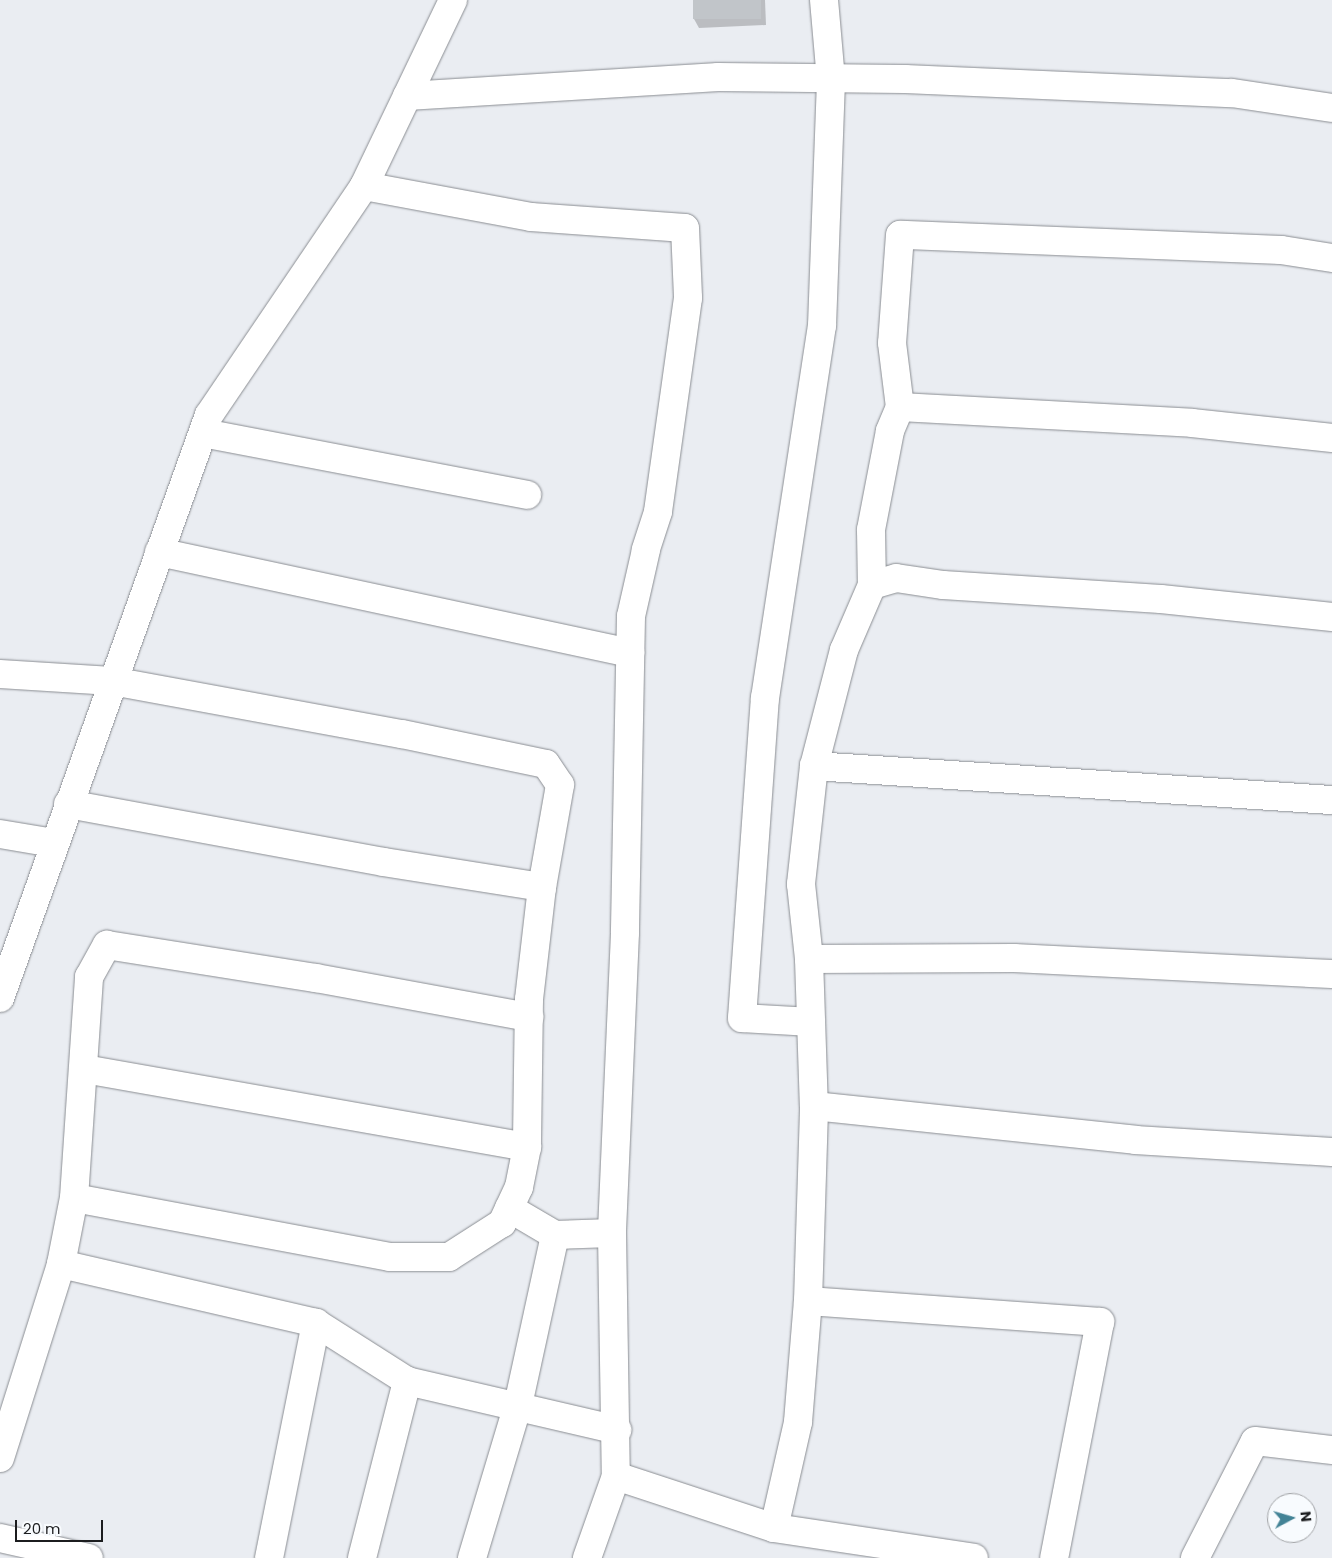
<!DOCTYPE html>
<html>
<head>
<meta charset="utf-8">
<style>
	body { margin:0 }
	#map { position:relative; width:1332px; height:1558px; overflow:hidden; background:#eaedf2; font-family:Poppins,sans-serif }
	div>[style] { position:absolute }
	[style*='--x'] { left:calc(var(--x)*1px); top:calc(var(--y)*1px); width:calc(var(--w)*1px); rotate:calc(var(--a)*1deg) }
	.shadow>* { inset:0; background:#0003 }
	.building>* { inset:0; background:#c1c5c9; transform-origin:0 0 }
	.roads { filter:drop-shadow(0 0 1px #8a8d92) drop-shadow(0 0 1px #8a8d92) }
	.minor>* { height:28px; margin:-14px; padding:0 14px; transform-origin:14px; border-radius:14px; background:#fff }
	span { translate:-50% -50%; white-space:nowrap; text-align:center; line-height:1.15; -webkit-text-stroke:5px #f8fbfe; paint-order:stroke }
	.north { position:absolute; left:1267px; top:1493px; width:50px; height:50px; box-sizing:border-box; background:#f8fbfe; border:1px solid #a0a2a5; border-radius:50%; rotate:84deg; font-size:14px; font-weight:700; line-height:20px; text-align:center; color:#1c1d1f }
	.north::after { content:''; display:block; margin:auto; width:18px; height:22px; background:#438396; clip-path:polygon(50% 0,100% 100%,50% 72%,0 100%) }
	.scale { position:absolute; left:15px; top:1520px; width:88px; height:22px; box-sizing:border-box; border:2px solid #1c1d1f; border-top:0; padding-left:6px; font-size:15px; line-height:18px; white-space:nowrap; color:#1c1d1f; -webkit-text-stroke:4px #f8fbfe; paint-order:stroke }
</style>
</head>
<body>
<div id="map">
	<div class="shadow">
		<div style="clip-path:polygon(694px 0,765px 0,766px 25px,699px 28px,694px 19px)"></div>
	</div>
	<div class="building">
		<div style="left:693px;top:0;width:68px;height:19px"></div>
	</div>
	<div class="roads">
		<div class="minor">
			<div style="--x:407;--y:96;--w:312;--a:-3.5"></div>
			<div style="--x:718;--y:77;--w:187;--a:0.6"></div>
			<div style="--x:905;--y:79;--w:327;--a:2.5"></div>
			<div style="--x:1232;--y:93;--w:101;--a:8.5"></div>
			<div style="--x:364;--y:186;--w:170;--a:10.5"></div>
			<div style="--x:531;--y:217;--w:154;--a:4.1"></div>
			<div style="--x:685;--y:228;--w:70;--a:87.5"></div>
			<div style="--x:688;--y:298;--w:216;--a:98"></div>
			<div style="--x:658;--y:512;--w:40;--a:108"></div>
			<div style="--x:646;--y:550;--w:68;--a:102.8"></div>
			<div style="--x:631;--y:616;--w:317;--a:91.1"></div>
			<div style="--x:625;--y:933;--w:300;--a:92.5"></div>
			<div style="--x:612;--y:1233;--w:243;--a:89.1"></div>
			<div style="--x:616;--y:1476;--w:87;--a:109.5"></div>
			<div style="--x:1332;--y:258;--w:52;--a:-171.1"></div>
			<div style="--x:1281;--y:250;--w:381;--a:-177.7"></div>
			<div style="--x:900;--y:235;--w:108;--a:94.2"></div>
			<div style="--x:892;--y:343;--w:64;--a:82.9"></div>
			<div style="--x:900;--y:407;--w:292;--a:3.1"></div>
			<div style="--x:1192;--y:423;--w:141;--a:6.1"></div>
			<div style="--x:900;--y:407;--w:26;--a:113"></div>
			<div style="--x:890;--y:431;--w:101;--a:100.9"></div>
			<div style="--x:871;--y:530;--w:55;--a:89"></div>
			<div style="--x:872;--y:585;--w:71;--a:113.3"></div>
			<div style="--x:844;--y:650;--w:120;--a:104.5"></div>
			<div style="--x:814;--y:766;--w:119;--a:96.3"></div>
			<div style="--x:801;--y:884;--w:75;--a:83.9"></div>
			<div style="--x:809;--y:959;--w:147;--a:88.1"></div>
			<div style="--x:814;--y:1106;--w:323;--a:6"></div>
			<div style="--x:1135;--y:1140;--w:197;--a:3.5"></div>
			<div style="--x:203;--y:433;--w:330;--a:10.8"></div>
			<div style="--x:159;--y:552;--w:482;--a:12.1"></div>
			<div style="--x:872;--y:585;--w:25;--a:-16"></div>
			<div style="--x:896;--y:578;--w:48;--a:8.5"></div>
			<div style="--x:943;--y:585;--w:218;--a:3.7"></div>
			<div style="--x:1161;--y:599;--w:172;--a:6"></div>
			<div style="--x:0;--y:674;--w:112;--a:3.6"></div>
			<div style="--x:112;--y:681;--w:295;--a:10.4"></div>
			<div style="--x:402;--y:734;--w:147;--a:11.8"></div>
			<div style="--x:546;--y:764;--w:25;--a:56"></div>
			<div style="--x:560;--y:785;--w:104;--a:100"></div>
			<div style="--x:814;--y:766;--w:519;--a:3.76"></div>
			<div style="--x:68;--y:804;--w:321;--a:10.4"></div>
			<div style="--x:384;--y:862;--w:160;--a:9"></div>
			<div style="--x:542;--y:887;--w:113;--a:96.6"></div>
			<div style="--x:529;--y:999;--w:148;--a:90.8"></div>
			<div style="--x:527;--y:1147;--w:41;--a:101.3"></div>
			<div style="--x:519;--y:1187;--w:40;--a:115"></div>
			<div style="--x:502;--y:1223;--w:63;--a:147.3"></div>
			<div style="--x:449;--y:1257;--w:59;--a:180"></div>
			<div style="--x:390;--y:1257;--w:321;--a:-169.4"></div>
			<div style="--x:0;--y:834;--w:55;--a:9.5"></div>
			<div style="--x:809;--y:959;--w:205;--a:-0.3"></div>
			<div style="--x:1014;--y:958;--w:318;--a:2.9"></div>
			<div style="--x:0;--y:998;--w:619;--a:-70.28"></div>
			<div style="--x:209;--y:415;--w:277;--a:-55.9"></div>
			<div style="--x:364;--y:186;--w:206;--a:-64.4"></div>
			<div style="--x:811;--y:1022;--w:69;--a:-176.7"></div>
			<div style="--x:742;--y:1018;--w:321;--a:-85.9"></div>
			<div style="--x:765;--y:698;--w:376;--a:-81.3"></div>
			<div style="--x:822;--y:326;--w:246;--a:-87.9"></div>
			<div style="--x:831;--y:80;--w:80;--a:-95"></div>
			<div style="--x:84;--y:1069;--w:450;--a:10"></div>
			<div style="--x:509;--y:1208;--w:53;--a:30.4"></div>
			<div style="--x:555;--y:1235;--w:57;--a:-2"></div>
			<div style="--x:61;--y:1264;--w:262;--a:13"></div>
			<div style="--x:316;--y:1323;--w:240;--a:101.3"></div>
			<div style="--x:808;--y:1301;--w:293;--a:4.1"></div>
			<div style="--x:1100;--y:1322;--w:240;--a:101"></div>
			<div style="--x:316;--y:1323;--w:108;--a:32.5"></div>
			<div style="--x:407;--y:1381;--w:216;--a:13.1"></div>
			<div style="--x:0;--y:1458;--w:203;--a:-72.5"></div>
			<div style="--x:61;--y:1264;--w:67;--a:-78.9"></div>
			<div style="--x:74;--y:1198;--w:222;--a:-86.1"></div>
			<div style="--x:89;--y:977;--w:37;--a:-61"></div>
			<div style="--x:107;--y:945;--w:212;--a:9"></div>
			<div style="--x:316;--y:978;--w:217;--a:10.4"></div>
			<div style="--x:616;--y:1476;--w:166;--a:18.2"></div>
			<div style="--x:774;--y:1528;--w:109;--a:-77.2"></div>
			<div style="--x:798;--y:1422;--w:121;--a:-85.3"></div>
			<div style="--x:808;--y:1301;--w:195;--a:-88.2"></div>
			<div style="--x:774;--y:1528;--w:202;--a:8.5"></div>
			<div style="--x:0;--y:1538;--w:91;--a:12.7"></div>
			<div style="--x:362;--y:1558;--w:183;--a:-75.7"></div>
			<div style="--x:472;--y:1558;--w:160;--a:-73.3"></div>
			<div style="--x:518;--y:1405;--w:174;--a:-77.7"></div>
			<div style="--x:1195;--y:1558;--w:131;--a:-62.9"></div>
			<div style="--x:1255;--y:1441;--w:78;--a:6.7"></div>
		</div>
	</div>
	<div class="north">N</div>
	<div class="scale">20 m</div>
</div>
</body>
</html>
